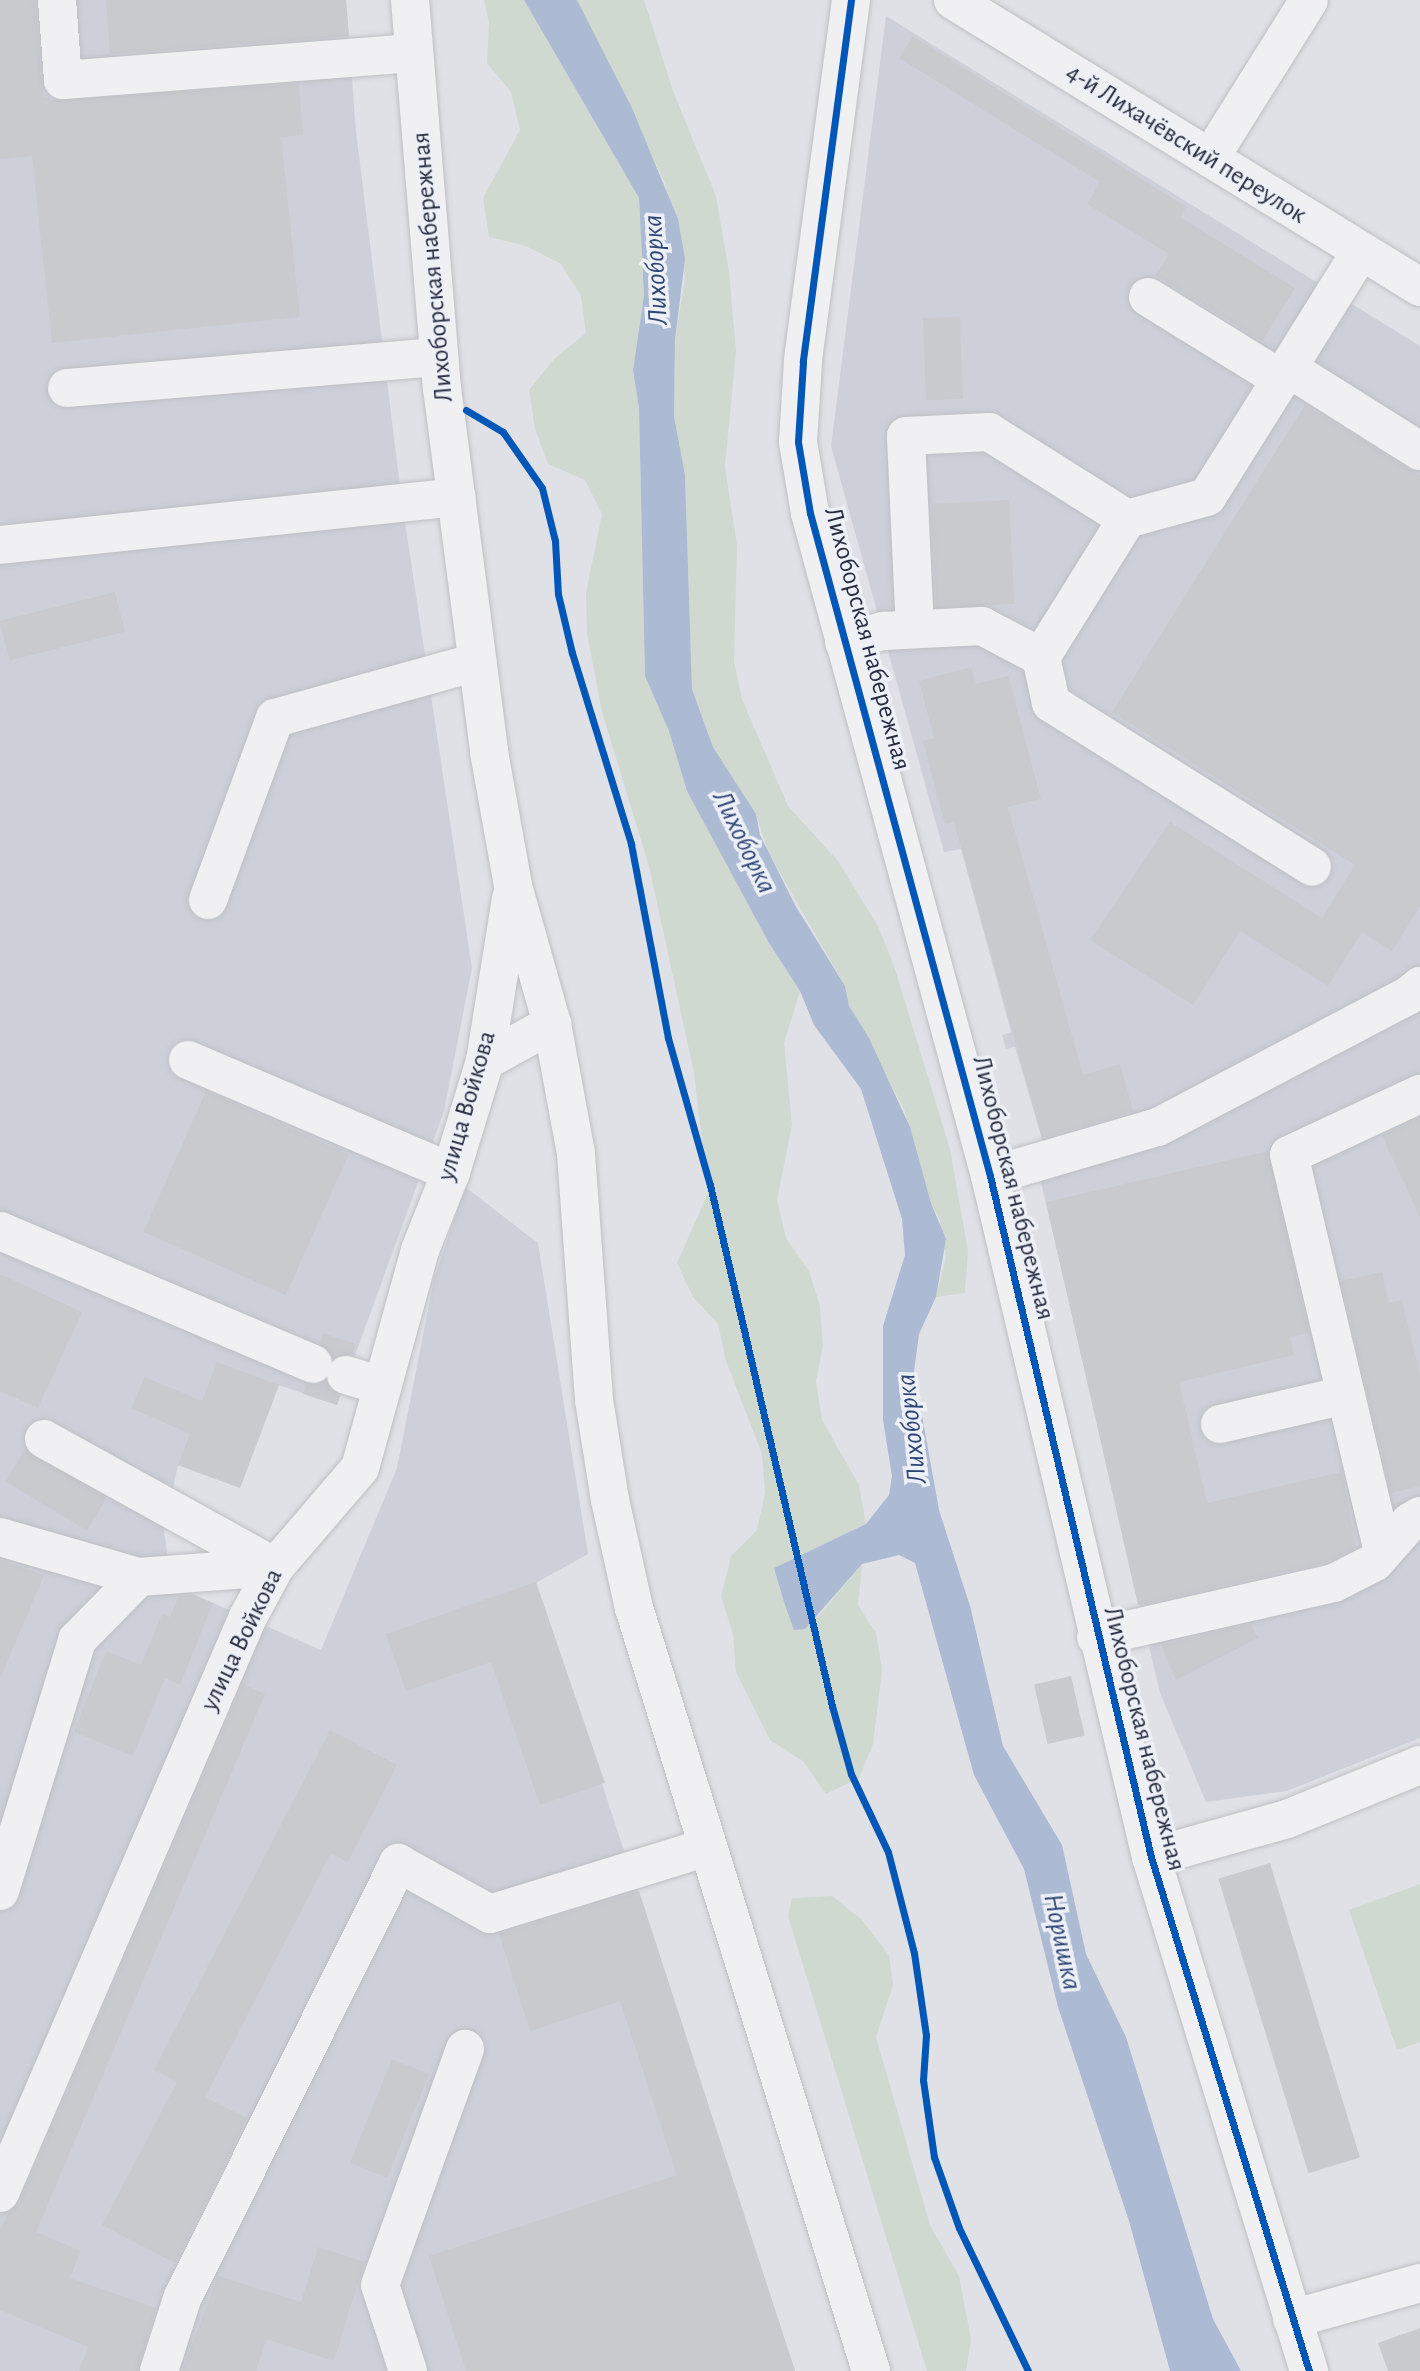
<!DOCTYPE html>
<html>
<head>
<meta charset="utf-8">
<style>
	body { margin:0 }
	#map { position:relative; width:1420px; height:2371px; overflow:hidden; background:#e0e1e6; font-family:"Alegreya Sans",sans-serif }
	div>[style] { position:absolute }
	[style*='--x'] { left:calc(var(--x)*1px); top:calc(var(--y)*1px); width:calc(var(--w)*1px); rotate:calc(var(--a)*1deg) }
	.built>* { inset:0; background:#cdd0d9 }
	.green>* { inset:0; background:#cfd9d0 }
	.water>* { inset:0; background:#acbad3 }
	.building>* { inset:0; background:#c8cace; transform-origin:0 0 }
	.roads { filter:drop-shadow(0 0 2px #bebfc4) drop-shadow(0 0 2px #bebfc4) }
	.minor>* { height:38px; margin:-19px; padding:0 19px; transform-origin:19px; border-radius:19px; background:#f0f0f2 }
	.cycleway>* { height:7px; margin:-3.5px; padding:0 3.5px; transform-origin:3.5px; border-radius:3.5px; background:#0057b8 }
	span { translate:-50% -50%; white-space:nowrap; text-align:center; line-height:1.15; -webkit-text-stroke:7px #edf0f6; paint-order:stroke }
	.street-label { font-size:26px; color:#262c40 }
	.water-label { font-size:28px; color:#2e4576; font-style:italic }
</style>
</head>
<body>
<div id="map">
	<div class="built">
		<div style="clip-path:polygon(0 0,346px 0,356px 131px,402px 502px,472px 968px,444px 1111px,337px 1405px,279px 1385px,240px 1488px,178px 1465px,164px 1531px,172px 1585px,321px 1650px,397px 1468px,434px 1279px,465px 1187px,538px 1243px,588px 1554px,536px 1583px,795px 2371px,0 2371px)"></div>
		<div style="clip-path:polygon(886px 16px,1420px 346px,1420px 1738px,1287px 1791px,1206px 1802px,1160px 1693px,1039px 1174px,1048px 1159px,1015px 1047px,1006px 1049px,1002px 1035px,1011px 1032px,961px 849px,944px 852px,831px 446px)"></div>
	</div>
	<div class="green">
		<div style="clip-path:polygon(484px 0,524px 0,639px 198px,644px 295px,633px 370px,639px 408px,645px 676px,769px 943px,800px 991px,784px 1043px,792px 1125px,777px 1200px,786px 1238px,809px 1271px,820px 1306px,823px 1346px,816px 1381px,822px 1420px,859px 1485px,866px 1524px,774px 1568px,795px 1630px,812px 1624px,862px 1564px,858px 1605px,876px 1633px,882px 1670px,873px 1744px,859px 1778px,826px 1794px,803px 1761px,770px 1740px,736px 1672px,733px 1634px,721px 1596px,731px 1556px,757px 1530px,765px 1493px,762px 1454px,726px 1361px,718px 1324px,693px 1297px,677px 1263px,708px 1193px,694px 1073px,649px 866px,602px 712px,587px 633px,586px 593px,602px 514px,585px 480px,548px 464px,535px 429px,529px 390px,555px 358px,586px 333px,581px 296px,561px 264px,526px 246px,489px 237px,483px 198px,520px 130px,511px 92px,487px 63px,489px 23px)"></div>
		<div style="clip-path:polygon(577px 0,644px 0,673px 91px,716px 196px,729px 272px,736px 351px,725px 467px,737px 545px,734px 661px,742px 699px,788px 806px,838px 861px,879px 928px,894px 966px,950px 1149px,968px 1251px,965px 1293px,936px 1297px,946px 1257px,940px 1220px,931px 1203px,904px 1109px,849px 1006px,845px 986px,768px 852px,756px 814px,713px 747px,692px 689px,685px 475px,674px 416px,675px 340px,685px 278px,665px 183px)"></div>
		<div style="clip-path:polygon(1420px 1884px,1420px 2042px,1397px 2050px,1349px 1910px)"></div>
		<div style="clip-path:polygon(832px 1896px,861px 1919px,889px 1955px,893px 1985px,876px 2037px,930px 2225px,959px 2276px,971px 2339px,966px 2371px,927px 2371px,788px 1916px,792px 1898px)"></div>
	</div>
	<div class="water">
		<div style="clip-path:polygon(524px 0,577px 0,632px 108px,678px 219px,685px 259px,675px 340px,674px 416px,685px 475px,692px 689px,713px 747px,756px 814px,760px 835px,795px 905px,845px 986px,849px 1006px,869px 1038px,910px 1127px,931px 1203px,946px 1239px,936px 1297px,919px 1334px,914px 1371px,939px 1510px,970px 1606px,1003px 1746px,1062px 1845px,1086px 1954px,1126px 2037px,1213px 2319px,1241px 2371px,1170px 2371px,1129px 2221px,1058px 2007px,1024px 1869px,974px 1775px,915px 1563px,899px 1555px,862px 1564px,805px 1629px,794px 1630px,784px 1602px,774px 1568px,866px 1524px,889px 1495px,892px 1476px,883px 1420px,883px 1326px,905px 1255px,902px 1219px,861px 1089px,814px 1025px,800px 991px,769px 943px,687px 791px,669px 731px,645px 676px,639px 408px,633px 370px,644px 295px,639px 198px)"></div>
	</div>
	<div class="building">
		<div style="clip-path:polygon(0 0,35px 0,43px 97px,54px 100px,299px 84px,303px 135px,281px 137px,300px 317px,52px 343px,32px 156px,0 159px)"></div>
		<div style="clip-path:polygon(106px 0,346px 0,349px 36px,110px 54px)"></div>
		<div style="clip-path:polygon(913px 36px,1186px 207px,1180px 217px,1295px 288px,1262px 341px,1156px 275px,1169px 254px,1087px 204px,1100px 182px,899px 58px)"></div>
		<div style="left:960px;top:317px;width:82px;height:37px;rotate:88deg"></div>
		<div style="clip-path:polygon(1305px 405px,1420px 476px,1420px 906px,1392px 951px,1362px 932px,1328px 986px,1240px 931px,1193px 1005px,1090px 940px,1170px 822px,1322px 918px,1355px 865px,1112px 712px)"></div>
		<div style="left:1009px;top:500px;width:104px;height:78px;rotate:87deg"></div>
		<div style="left:115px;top:592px;width:41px;height:119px;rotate:76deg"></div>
		<div style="clip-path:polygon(971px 667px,976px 684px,1008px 676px,1041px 799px,1008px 807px,1083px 1075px,1120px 1064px,1133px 1111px,1042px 1138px,954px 822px,945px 824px,923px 741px,934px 738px,919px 681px)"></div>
		<div style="left:206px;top:1091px;width:156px;height:154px;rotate:24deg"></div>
		<div style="clip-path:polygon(1420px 1118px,1420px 1217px,1382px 1136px)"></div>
		<div style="clip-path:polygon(1268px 1151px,1309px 1333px,1290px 1337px,1294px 1355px,1179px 1382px,1207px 1503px,1342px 1472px,1356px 1547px,1326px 1562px,1138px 1605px,1046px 1202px)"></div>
		<div style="clip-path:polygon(1382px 1272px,1389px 1303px,1402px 1300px,1420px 1375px,1420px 1486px,1391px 1493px,1341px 1281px)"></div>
		<div style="clip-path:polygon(0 1274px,82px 1312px,38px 1408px,0 1391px)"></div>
		<div style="clip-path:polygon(323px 1333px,356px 1344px,353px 1354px,333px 1358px,320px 1343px)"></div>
		<div style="clip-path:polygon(217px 1362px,279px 1385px,240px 1488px,178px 1465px,190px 1434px,131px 1408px,145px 1377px,202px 1401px)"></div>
		<div style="clip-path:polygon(326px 1382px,340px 1396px,337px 1405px,303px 1394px,306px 1385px)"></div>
		<div style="left:25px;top:1449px;width:95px;height:38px;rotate:31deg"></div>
		<div style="clip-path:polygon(0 1560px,44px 1575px,0 1679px)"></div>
		<div style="clip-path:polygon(536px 1582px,605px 1783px,540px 1805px,491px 1662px,406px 1691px,386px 1634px)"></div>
		<div style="clip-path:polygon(194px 1595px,213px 1603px,180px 1685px,165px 1678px,133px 1756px,74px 1732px,106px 1651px,141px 1665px,162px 1614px,170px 1617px,179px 1596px)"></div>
		<div style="clip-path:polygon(1251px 1624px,1258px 1638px,1176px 1680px,1161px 1645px)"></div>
		<div style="left:1071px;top:1676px;width:61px;height:38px;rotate:77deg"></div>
		<div style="clip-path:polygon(243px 1684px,265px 1694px,36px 2232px,81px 2251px,70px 2278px,156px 2308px,138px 2371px,79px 2371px,88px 2347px,0 2310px,0 2231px,8px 2213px,20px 2202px)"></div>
		<div style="clip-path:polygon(330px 1730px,397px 1765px,348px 1862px,331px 1853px,205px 2097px,247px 2118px,175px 2263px,102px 2225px,177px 2082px,154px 2070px)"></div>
		<div style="left:1270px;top:1863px;width:308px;height:54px;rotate:73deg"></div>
		<div style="clip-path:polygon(639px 1891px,795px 2371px,466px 2371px,429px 2256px,677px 2175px,620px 2001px,530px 2031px,499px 1934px)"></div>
		<div style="left:392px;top:2059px;width:40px;height:112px;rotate:22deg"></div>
		<div style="clip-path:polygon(318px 2247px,364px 2262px,334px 2361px,266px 2339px,256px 2371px,182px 2371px,218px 2276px,301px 2302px)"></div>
		<div style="clip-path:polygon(1420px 2328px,1420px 2371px,1388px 2371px,1378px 2343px)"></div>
	</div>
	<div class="roads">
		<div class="minor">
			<div style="--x:57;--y:0;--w:80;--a:85.7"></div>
			<div style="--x:63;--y:80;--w:352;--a:-4.4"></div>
			<div style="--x:410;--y:0;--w:389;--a:85.3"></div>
			<div style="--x:442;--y:388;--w:367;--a:82.6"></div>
			<div style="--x:489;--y:752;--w:136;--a:79.8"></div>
			<div style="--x:513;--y:886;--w:143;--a:74.2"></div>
			<div style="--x:552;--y:1024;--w:132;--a:79.5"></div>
			<div style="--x:576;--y:1154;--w:247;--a:85.8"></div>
			<div style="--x:594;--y:1400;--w:101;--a:80.9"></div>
			<div style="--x:610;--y:1500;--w:111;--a:77.5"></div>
			<div style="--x:634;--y:1608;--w:799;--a:72.74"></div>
			<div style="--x:851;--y:0;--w:365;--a:97.6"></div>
			<div style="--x:803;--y:362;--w:80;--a:93.6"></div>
			<div style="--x:798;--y:442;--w:72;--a:80.4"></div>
			<div style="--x:810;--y:513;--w:687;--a:74.81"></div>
			<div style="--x:990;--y:1176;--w:700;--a:76.7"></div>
			<div style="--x:1151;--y:1857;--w:538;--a:72.91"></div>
			<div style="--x:953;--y:0;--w:548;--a:31.57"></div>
			<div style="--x:1210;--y:158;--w:186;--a:-57.9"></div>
			<div style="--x:1361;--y:251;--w:138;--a:122"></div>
			<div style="--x:1288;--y:368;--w:156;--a:32.2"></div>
			<div style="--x:1148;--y:297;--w:156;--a:31.7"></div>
			<div style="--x:1288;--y:368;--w:152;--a:122.1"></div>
			<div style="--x:1207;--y:497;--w:83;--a:164.6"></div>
			<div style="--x:1127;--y:519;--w:163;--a:121.9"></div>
			<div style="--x:1041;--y:657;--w:47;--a:77.7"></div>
			<div style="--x:1051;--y:703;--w:308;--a:32.1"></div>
			<div style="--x:67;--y:388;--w:373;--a:-4.8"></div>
			<div style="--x:0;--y:545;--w:459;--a:-6"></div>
			<div style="--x:915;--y:629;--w:193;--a:-92.7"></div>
			<div style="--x:906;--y:436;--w:83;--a:-2.8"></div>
			<div style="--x:989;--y:432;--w:163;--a:32.2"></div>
			<div style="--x:844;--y:642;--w:41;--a:-15.8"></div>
			<div style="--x:883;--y:631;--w:99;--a:-2.9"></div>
			<div style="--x:982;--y:626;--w:67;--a:27.7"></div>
			<div style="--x:208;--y:900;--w:194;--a:-69.8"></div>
			<div style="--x:275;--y:718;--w:210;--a:-15.5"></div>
			<div style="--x:188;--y:1060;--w:286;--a:23.1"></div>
			<div style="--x:485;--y:1061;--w:77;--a:-28.9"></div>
			<div style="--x:990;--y:1176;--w:175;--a:-16.3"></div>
			<div style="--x:1158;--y:1127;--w:282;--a:-27.7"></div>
			<div style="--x:1408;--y:996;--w:16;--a:-40"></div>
			<div style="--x:0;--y:1231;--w:340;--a:23"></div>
			<div style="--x:346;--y:1375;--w:38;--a:17"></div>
			<div style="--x:1220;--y:1424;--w:129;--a:-13"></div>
			<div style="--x:44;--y:1439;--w:264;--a:29"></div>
			<div style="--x:0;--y:1537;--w:145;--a:16.1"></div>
			<div style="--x:139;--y:1577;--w:136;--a:-4.2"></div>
			<div style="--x:1383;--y:1552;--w:408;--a:-103.3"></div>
			<div style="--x:1289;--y:1155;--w:145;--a:-25"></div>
			<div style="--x:1096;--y:1637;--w:244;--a:-12.8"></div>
			<div style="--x:1334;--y:1583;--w:46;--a:-27.1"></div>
			<div style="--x:1375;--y:1562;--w:53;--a:-48.8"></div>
			<div style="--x:1410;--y:1522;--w:12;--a:-31"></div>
			<div style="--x:1151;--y:1857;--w:141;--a:-15.6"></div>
			<div style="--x:1287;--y:1819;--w:144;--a:-22.1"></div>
			<div style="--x:0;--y:1891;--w:263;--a:-72.9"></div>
			<div style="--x:77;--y:1640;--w:88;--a:-45.5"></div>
			<div style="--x:0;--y:2193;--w:627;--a:-66.71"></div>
			<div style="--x:248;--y:1617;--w:57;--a:-61.6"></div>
			<div style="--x:275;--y:1567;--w:130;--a:-49.4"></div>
			<div style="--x:360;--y:1468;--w:226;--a:-74.6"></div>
			<div style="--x:420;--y:1250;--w:84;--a:-68.3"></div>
			<div style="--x:451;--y:1172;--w:116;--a:-73"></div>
			<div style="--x:485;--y:1061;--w:165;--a:-80.9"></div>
			<div style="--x:1292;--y:2319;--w:133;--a:-15.7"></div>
			<div style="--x:159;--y:2371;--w:76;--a:-72.3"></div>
			<div style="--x:182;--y:2299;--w:487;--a:-63.6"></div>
			<div style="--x:398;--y:1863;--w:105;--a:29"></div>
			<div style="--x:490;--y:1914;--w:228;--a:-17.1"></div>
			<div style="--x:408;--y:2371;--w:90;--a:-108"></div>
			<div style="--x:380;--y:2285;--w:251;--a:-70.2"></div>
		</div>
	</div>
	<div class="cycleway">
		<div style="--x:851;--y:0;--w:365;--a:97.6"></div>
		<div style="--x:803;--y:362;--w:80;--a:93.6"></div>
		<div style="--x:798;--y:442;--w:72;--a:80.4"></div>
		<div style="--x:810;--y:513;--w:687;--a:74.81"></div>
		<div style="--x:990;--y:1176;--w:700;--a:76.7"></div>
		<div style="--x:1151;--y:1857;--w:538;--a:72.91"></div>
		<div style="--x:466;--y:410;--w:43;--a:30.7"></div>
		<div style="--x:503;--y:432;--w:68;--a:55.1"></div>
		<div style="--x:542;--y:488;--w:55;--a:76.2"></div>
		<div style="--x:555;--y:541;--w:53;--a:86.8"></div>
		<div style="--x:558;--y:594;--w:61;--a:76.7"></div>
		<div style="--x:572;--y:653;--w:200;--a:72.8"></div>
		<div style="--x:631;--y:844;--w:197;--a:79.2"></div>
		<div style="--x:668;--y:1038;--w:153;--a:74.1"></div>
		<div style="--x:710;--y:1185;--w:535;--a:76.82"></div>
		<div style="--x:832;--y:1706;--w:71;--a:74.4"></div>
		<div style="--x:851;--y:1774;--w:86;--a:64.6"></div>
		<div style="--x:888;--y:1852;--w:104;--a:75.6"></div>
		<div style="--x:914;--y:1953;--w:83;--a:81.7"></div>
		<div style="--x:926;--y:2035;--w:45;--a:93.8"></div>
		<div style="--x:923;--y:2080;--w:78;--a:81.9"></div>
		<div style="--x:934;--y:2157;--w:75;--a:70.6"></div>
		<div style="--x:959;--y:2228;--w:159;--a:64.2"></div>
	</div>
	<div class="street-label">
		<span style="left:1186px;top:144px;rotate:32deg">4-й Лихачёвский переулок</span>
		<span style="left:433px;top:267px;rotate:-95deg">Лихоборская набережная</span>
		<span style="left:867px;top:639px;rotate:75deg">Лихоборская набережная</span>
		<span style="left:467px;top:1106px;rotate:-74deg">улица Войкова</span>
		<span style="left:1013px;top:1188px;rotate:76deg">Лихоборская набережная</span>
		<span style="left:242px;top:1640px;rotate:-64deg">улица Войкова</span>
		<span style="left:1144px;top:1739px;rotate:76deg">Лихоборская набережная</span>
	</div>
	<div class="water-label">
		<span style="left:656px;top:270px;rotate:-93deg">Лихоборка</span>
		<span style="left:744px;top:842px;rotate:64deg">Лихоборка</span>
		<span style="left:912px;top:1429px;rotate:-96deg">Лихоборка</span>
		<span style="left:1062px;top:1942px;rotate:78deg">Норишка</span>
	</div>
</div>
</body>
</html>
